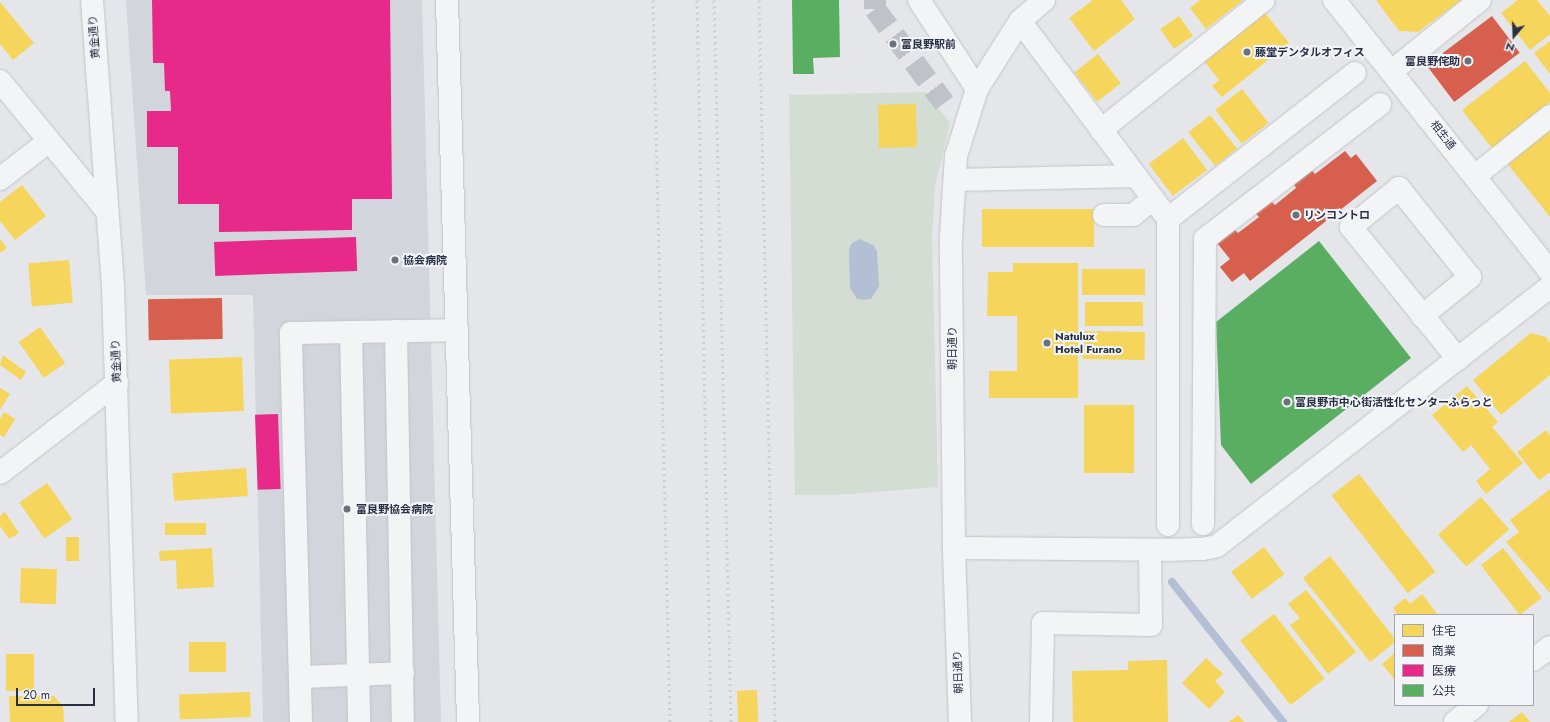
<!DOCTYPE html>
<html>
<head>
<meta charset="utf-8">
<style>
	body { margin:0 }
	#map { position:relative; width:1550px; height:722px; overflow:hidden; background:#e4e6e9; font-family:Jost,"Noto Sans JP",sans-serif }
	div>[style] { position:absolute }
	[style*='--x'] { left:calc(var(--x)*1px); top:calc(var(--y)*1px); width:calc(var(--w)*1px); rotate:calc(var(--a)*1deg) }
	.built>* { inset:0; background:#d2d5dc }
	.green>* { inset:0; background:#d4ddd4 }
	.water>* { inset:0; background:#b2bfd4 }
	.homes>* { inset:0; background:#f6d55c; transform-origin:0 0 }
	.shops>* { inset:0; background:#d6604d; transform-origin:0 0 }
	.health>* { inset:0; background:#e7298a; transform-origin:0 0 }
	.public>* { inset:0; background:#5aae61 }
	.stream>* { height:8px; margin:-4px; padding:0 4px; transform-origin:4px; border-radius:4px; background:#b2bfd4 }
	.minor-tunnel>* { height:22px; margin-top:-11px; transform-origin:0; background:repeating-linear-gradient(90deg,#bfc2c8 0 22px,transparent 0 33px) }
	.roads { filter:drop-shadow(0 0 1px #c2c4c7) drop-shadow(0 0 1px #c2c4c7) }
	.minor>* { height:22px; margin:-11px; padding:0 11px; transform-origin:11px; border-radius:11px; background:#f3f4f6 }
	.rail>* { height:3px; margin-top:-1.5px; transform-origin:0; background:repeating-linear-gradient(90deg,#ccced1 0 2px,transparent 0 6px) }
	.dots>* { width:11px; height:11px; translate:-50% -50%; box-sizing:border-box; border:2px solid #f2f4f8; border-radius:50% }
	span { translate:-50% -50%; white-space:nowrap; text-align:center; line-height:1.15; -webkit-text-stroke:4px #f2f4f8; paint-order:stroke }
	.street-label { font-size:11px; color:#2a3043 }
	.poi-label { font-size:11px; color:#2a3043; font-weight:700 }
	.left { translate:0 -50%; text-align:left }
	.right { translate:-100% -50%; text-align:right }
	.legend { position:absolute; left:1394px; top:614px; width:140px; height:92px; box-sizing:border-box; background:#f2f4f8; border:1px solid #a2a6b0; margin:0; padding:5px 7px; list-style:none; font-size:12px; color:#2a3043 }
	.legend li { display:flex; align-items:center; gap:8px; height:20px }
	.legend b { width:20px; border:1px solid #a2a6b0 }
	.north { position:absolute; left:1494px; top:16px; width:40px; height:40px; -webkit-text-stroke:3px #f2f4f8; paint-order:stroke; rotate:199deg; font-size:11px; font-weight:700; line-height:16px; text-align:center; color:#2a3043 }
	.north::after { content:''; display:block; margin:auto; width:14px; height:18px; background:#2a3043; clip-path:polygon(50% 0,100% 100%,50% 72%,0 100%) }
	.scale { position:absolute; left:16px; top:688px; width:79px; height:18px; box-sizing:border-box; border:2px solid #2a3043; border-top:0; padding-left:5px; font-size:12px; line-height:14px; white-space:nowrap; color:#2a3043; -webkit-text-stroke:3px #f2f4f8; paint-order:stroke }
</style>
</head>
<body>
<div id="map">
	<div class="built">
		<div style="clip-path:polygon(126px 0,422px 0,441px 722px,263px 722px,253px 295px,146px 295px)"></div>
	</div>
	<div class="green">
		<div style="clip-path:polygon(925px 92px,950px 123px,935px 186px,932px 236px,938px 487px,836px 495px,795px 495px,789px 95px)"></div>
	</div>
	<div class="water">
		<div style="clip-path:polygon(859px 239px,873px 245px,877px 251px,879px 286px,871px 299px,863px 300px,857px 299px,850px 288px,849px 251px,851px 244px)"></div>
	</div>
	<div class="homes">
		<div style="clip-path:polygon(1093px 0,1121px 0,1135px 19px,1094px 51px,1069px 18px)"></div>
		<div style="clip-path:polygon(1200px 0,1243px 0,1206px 29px,1190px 8px)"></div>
		<div style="clip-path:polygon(1376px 0,1461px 0,1418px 32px,1399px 31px)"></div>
		<div style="clip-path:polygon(1518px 0,1537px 0,1550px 16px,1550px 34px,1530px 50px,1501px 13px)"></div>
		<div style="clip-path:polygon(0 2px,34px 43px,13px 60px,0 44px)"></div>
		<div style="clip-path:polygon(1265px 13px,1289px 43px,1222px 97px,1212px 86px,1219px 80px,1204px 61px)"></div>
		<div style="left:1179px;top:16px;width:24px;height:23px;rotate:55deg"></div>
		<div style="clip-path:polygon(1550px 41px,1550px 74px,1534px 53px)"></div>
		<div style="left:1098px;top:54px;width:37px;height:30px;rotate:52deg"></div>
		<div style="clip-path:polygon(1525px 61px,1550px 93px,1550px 102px,1492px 148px,1462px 110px)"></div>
		<div style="left:1242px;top:89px;width:43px;height:34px;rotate:52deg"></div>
		<div style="left:916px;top:104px;width:43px;height:38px;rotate:89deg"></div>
		<div style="left:1210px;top:115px;width:43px;height:28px;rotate:51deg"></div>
		<div style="clip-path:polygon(1550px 129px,1550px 217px,1506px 162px)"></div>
		<div style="left:1183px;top:138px;width:40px;height:43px;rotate:53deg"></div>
		<div style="clip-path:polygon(22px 185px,46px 216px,15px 240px,0 221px,0 202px)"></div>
		<div style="left:1094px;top:209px;width:38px;height:112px;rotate:90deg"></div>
		<div style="clip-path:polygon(0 239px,7px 248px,0 253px)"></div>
		<div style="left:69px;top:260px;width:43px;height:41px;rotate:85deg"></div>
		<div style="clip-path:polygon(1013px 263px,1078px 263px,1078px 398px,989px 398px,989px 371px,1017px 371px,1017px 316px,987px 316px,988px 272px,1013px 272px)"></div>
		<div style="left:1082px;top:269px;width:63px;height:26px"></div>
		<div style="left:1085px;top:302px;width:58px;height:24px"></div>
		<div style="left:40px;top:327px;width:44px;height:26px;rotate:55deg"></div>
		<div style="left:1083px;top:331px;width:62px;height:28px;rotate:1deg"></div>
		<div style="clip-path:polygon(1531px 333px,1546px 337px,1550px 343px,1550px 375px,1501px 415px,1473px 380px)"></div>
		<div style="clip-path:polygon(3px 355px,26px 372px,21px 380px,0 365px)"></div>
		<div style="left:242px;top:357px;width:54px;height:73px;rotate:88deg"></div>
		<div style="clip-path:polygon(1467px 386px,1498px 422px,1492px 427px,1523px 463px,1486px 494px,1476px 481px,1490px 469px,1471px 445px,1463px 452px,1432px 415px)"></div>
		<div style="clip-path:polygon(0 388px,10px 394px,0 410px)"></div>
		<div style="left:1084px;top:405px;width:50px;height:68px"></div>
		<div style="clip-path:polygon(4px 412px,15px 419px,4px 437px,0 435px,0 419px)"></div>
		<div style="clip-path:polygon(1546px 430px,1550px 436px,1550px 472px,1539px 480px,1517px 452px)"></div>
		<div style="left:246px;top:468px;width:28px;height:74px;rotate:86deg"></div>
		<div style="left:1359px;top:474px;width:124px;height:35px;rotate:52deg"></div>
		<div style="left:47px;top:483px;width:44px;height:34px;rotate:55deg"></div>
		<div style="clip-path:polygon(1550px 489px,1550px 593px,1506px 542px,1519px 532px,1510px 520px)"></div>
		<div style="left:1481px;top:497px;width:43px;height:57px;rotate:49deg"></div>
		<div style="clip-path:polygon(5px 512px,19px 533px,9px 539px,0 526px,0 516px)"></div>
		<div style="left:206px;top:523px;width:12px;height:41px;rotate:90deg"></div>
		<div style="left:66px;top:537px;width:13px;height:24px"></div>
		<div style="left:1264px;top:547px;width:34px;height:41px;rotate:53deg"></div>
		<div style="clip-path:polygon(212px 548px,214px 587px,177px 589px,176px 560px,160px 561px,159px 551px)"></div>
		<div style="left:1503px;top:548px;width:63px;height:28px;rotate:52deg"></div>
		<div style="clip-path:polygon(1330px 556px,1395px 639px,1395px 642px,1370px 662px,1303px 578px)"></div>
		<div style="left:21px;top:568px;width:36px;height:35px;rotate:2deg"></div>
		<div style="clip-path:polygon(1306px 590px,1356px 652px,1328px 674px,1290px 625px,1300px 618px,1288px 604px)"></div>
		<div style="clip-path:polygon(1422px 594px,1438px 615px,1398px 615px,1393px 608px,1405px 598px,1410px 604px)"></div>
		<div style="left:1274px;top:614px;width:82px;height:43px;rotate:52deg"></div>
		<div style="left:226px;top:642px;width:30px;height:37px;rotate:90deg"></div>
		<div style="clip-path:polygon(1395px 653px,1395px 680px,1382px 664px)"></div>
		<div style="left:6px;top:654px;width:28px;height:37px"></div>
		<div style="clip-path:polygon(1206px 658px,1223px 674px,1215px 681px,1225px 692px,1209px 709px,1182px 683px)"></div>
		<div style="clip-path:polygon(1167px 660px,1168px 722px,1073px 722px,1072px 671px,1128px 670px,1128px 661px)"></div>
		<div style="left:757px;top:690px;width:32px;height:20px;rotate:88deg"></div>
		<div style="left:250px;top:692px;width:25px;height:71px;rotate:88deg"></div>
		<div style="clip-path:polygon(9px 696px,54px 696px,63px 707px,64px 722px,10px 722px)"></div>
		<div style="clip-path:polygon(1522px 712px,1530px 722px,1509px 722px)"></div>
		<div style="clip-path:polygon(1238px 715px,1244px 722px,1229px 722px)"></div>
	</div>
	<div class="shops">
		<div style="left:1492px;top:16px;width:46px;height:82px;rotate:53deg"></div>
		<div style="clip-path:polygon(1345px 151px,1351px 158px,1356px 154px,1377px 181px,1250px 281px,1244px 273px,1232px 282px,1220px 267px,1230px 259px,1217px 243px,1234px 229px,1238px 233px,1259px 217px,1255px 213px,1271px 201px,1275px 205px,1296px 188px,1293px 183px,1311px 169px,1315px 174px)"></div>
		<div style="left:222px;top:298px;width:41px;height:74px;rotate:89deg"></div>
	</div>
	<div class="health">
		<div style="clip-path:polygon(152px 0,390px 0,392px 199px,352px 199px,352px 230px,219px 232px,219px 204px,178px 204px,178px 147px,147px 147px,147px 111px,171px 111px,170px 91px,165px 91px,164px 63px,153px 63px)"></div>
		<div style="left:356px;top:237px;width:34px;height:142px;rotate:88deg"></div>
		<div style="left:278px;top:414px;width:75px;height:23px;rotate:88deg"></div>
	</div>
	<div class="public">
		<div style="clip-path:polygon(792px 0,839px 0,840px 57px,813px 58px,814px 74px,793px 74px)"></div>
		<div style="clip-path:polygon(1319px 241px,1411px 358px,1251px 484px,1221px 445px,1216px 322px)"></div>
	</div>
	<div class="stream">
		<div style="--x:1172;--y:582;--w:179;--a:51.6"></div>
	</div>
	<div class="minor-tunnel">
		<div style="--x:875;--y:0;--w:9;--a:90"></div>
		<div style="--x:875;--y:9;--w:117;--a:53.7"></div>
	</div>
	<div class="roads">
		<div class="minor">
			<div style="--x:92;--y:0;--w:288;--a:85.8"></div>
			<div style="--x:113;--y:287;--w:435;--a:88.2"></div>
			<div style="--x:447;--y:0;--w:722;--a:88.33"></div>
			<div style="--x:919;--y:0;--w:106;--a:56.9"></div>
			<div style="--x:1334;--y:0;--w:347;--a:51.5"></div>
			<div style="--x:1020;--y:21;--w:247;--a:53.2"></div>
			<div style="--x:1168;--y:219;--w:306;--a:90"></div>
			<div style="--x:1392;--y:71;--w:113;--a:-38.9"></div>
			<div style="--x:0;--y:81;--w:167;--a:50.6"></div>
			<div style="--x:1101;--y:130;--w:208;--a:-38.6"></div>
			<div style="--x:1475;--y:176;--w:96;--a:-38.7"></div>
			<div style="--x:0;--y:179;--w:62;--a:-37.8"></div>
			<div style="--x:955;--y:180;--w:181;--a:-1.3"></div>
			<div style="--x:1104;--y:215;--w:29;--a:0"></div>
			<div style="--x:1133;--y:215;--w:26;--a:-39"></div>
			<div style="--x:1168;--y:219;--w:237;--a:-38"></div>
			<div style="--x:1422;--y:316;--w:62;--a:-39.1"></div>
			<div style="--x:1470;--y:277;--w:114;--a:-128.6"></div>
			<div style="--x:1399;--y:188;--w:62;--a:140.9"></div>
			<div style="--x:1351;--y:227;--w:170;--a:51"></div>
			<div style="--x:396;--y:331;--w:391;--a:89"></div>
			<div style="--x:351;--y:332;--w:390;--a:88.8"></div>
			<div style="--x:0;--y:473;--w:148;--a:-37.6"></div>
			<div style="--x:1203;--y:524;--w:285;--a:-89.6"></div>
			<div style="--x:1205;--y:239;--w:221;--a:-37.6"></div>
			<div style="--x:954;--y:548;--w:214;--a:0.5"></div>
			<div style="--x:1168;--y:550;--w:35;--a:-2"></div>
			<div style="--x:1203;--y:549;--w:14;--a:-12"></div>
			<div style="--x:1217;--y:546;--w:422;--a:-37.9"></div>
			<div style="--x:1533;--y:660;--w:21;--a:-37"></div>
			<div style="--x:300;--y:677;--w:103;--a:-2.2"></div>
			<div style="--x:301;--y:722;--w:389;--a:-91.5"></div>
			<div style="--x:291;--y:333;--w:166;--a:-1"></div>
			<div style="--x:960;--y:722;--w:174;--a:-92"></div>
			<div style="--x:954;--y:548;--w:311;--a:-90.6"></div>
			<div style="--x:951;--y:237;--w:81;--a:-86.5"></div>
			<div style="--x:956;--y:156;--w:70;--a:-72.6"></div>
			<div style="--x:977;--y:89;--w:80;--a:-57.7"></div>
			<div style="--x:1020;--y:21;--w:32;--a:-41"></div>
			<div style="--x:1041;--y:722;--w:99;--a:-88.8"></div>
			<div style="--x:1043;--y:623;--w:108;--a:1.1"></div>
			<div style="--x:1151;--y:625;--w:74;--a:-90.8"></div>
			<div style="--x:1455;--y:722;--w:28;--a:-38"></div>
		</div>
	</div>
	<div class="rail">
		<div style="--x:653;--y:0;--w:722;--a:88.65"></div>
		<div style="--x:697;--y:0;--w:722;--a:88.89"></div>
		<div style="--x:714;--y:0;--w:722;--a:88.65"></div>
		<div style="--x:759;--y:0;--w:722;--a:88.73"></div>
	</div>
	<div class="dots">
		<div style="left:893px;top:44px;background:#6b707d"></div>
		<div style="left:1247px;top:52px;background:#6b707d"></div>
		<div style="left:1468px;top:61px;background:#6b707d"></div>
		<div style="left:1296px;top:215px;background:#6b707d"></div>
		<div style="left:395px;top:260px;background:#6b707d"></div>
		<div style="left:1047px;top:343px;background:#6b707d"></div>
		<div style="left:1287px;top:402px;background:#6b707d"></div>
		<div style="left:347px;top:509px;background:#6b707d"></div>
	</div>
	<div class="street-label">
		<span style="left:94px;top:37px;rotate:-94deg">黄金通り</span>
		<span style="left:1443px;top:135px;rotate:52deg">相生通</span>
		<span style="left:952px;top:348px;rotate:-90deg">朝日通り</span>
		<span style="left:116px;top:361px;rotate:-92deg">黄金通り</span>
		<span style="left:958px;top:672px;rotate:-92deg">朝日通り</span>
	</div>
	<div class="poi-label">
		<span class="left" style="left:901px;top:44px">富良野駅前</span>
		<span class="left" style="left:1255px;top:52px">藤堂デンタルオフィス</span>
		<span class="right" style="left:1460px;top:61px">富良野侘助</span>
		<span class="left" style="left:1304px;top:215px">リンコントロ</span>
		<span class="left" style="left:403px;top:260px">協会病院</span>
		<span class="left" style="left:1055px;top:343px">Natulux<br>Hotel Furano</span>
		<span class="left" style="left:1295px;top:402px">富良野市中心街活性化センターふらっと</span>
		<span class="left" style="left:356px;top:509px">富良野協会病院</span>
	</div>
	<ul class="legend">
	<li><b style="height:11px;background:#f6d55c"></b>住宅</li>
	<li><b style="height:11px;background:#d6604d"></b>商業</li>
	<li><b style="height:11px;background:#e7298a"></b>医療</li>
	<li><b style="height:11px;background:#5aae61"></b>公共</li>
	</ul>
	<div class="north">N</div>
	<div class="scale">20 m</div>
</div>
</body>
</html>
